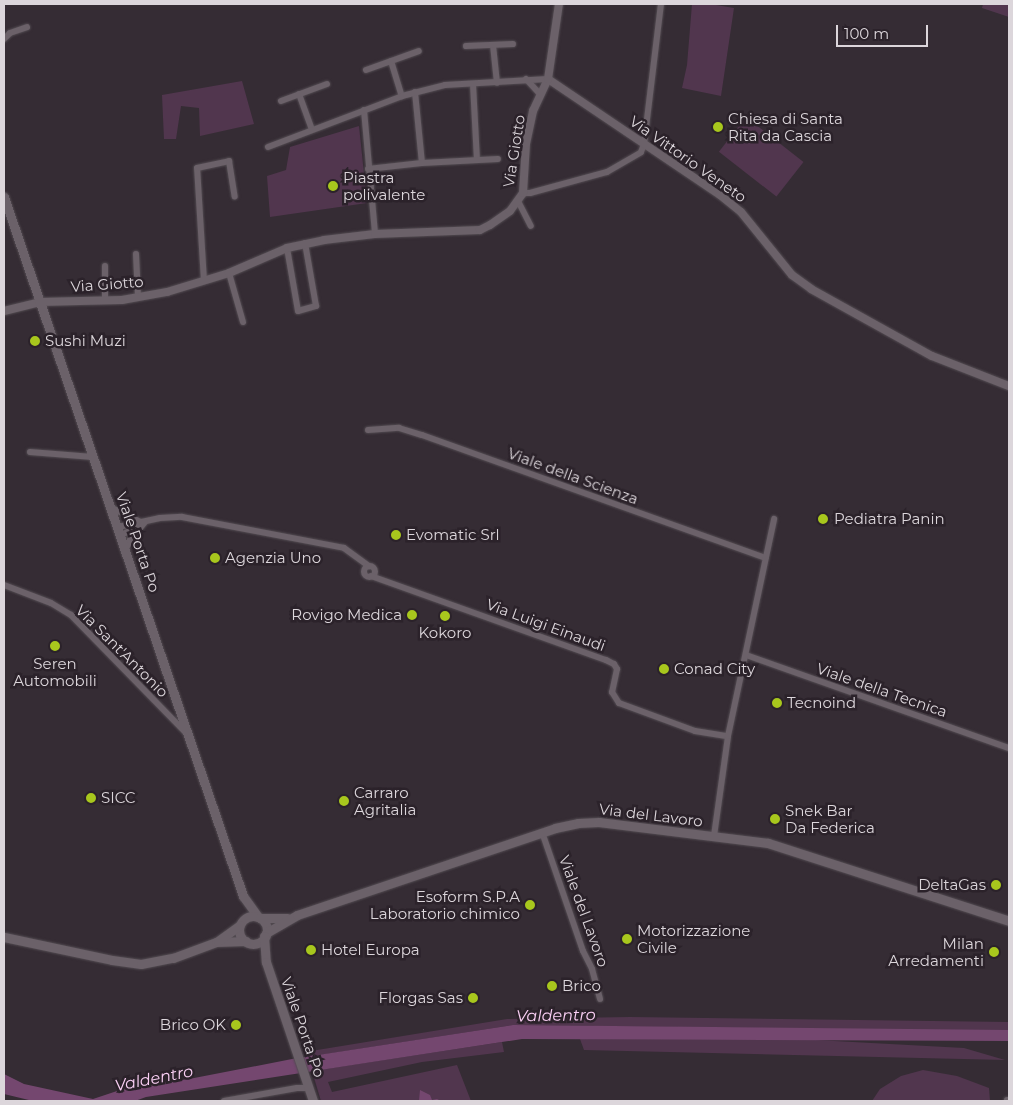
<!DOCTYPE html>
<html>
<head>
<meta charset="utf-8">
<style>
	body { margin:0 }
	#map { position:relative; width:1013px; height:1105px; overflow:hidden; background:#352c34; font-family:Montserrat,sans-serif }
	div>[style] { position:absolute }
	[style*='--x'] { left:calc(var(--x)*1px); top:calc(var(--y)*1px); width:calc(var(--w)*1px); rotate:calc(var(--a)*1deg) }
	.green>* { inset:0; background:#51364e; transform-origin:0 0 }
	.water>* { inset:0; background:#74476f }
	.roads { filter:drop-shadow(0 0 1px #524b51) drop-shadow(0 0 1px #524b51) }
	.minor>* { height:6px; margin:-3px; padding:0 3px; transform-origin:3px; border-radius:3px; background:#6b6169 }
	.minor>.ring { margin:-3px; padding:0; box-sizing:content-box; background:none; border:6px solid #6b6169; border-radius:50% }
	.tertiary>* { height:8px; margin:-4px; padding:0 4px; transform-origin:4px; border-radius:4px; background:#6b6169 }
	.secondary>* { height:9px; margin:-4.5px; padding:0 4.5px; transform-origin:4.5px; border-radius:4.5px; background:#6b6169 }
	.secondary>.ring { margin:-4.5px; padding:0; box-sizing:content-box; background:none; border:9px solid #6b6169; border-radius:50% }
	.dots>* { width:14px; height:14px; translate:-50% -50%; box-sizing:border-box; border:2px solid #2b222a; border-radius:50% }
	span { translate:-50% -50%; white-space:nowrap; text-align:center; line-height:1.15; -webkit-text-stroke:5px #2b222a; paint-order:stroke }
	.poi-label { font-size:15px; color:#dcd6db }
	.left { translate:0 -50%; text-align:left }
	.right { translate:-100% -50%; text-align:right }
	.street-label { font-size:15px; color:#dcd6db }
	.water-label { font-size:16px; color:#fbd0f5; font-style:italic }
	.frame { position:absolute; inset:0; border:5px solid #dcd6db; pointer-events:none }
	.scale { position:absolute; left:836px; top:25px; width:92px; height:22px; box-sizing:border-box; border:2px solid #dcd6db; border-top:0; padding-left:6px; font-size:15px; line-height:18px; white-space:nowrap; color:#dcd6db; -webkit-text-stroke:4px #2b222a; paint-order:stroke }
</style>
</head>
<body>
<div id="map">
	<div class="green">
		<div style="clip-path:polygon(692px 4px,710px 4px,734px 8px,721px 96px,682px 88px,687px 65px)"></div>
		<div style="clip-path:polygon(983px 4px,1009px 4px,1009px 17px,982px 8px)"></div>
		<div style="clip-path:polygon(242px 81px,254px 124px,200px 136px,199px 108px,181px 106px,176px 139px,164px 139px,162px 95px)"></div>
		<div style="left:746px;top:117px;width:73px;height:44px;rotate:38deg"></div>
		<div style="clip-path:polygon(359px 126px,367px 203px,270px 217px,267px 176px,286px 170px,290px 147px)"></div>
		<div style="clip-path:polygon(630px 1017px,1009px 1022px,1009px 1030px,925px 1030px,513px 1025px,307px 1057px,305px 1052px,507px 1019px)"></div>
		<div style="clip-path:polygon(580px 1039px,816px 1040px,964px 1048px,1005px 1060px,584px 1050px)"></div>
		<div style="clip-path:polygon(502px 1042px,504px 1052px,422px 1062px,328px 1082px,332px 1092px,457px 1065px,471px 1101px,321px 1101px,312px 1071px)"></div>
		<div style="clip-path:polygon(923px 1070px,957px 1076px,989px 1088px,990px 1101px,872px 1101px,880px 1089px,901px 1076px)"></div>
	</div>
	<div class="water">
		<div style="clip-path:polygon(513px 1025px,1009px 1030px,1009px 1041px,522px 1039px,146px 1097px,135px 1101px,33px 1101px,4px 1094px,4px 1074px,24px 1084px,93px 1099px,126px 1088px,189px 1079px,292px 1059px)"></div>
		<div style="clip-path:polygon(420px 1090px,430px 1095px,432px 1100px,437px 1099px,441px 1101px,419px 1101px)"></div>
	</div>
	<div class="roads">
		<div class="minor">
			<div style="--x:4;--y:39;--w:8;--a:-45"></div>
			<div style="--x:10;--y:33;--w:18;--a:-19"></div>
			<div style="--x:493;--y:45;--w:38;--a:84"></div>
			<div style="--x:466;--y:46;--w:47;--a:-2.4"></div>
			<div style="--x:391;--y:61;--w:37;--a:73"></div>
			<div style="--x:366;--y:70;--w:56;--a:-19.7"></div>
			<div style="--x:526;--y:79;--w:22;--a:47"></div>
			<div style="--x:473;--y:84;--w:76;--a:87"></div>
			<div style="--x:415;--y:92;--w:71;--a:84.4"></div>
			<div style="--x:299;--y:94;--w:37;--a:70"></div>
			<div style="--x:281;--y:101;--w:49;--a:-20.3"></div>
			<div style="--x:364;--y:110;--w:124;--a:84.9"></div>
			<div style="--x:268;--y:147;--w:143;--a:-20.8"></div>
			<div style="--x:402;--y:96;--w:44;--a:-14.3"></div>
			<div style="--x:445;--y:85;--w:103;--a:-3.3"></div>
			<div style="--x:368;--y:169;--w:54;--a:-6.3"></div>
			<div style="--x:422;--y:163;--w:76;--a:-3"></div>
			<div style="--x:523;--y:193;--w:7;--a:0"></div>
			<div style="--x:530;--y:193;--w:80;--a:-15.3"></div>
			<div style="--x:607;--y:172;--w:39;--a:-30"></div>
			<div style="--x:641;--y:152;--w:9;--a:-69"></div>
			<div style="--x:644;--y:144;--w:141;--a:-83.1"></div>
			<div style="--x:518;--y:201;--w:28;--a:63"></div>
			<div style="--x:287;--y:248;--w:64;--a:80.1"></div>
			<div style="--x:298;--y:311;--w:19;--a:-16"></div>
			<div style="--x:316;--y:306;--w:64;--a:-99.9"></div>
			<div style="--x:136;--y:254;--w:43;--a:87.3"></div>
			<div style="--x:229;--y:273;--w:51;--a:74.1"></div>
			<div style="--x:204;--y:281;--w:113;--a:-93.5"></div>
			<div style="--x:197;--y:168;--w:33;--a:-12"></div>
			<div style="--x:229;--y:161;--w:36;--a:81"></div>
			<div style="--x:105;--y:300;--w:34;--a:-90"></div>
			<div style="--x:368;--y:430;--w:31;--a:-4"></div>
			<div style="--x:399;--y:428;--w:24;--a:17"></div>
			<div style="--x:422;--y:435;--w:365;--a:19.7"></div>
			<div style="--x:30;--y:452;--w:63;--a:4.5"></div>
			<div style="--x:112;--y:508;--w:30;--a:26"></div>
			<div style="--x:118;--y:527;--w:43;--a:-12.1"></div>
			<div style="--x:160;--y:518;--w:22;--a:-3"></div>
			<div style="--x:182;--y:517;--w:165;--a:10.8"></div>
			<div style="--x:344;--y:548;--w:31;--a:36"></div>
			<div style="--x:121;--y:535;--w:19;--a:-25"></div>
			<div style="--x:126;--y:549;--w:10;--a:-66"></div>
			<div style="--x:130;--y:540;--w:23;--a:-50"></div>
			<div class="ring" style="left:363.5px;top:565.5px;width:5px;height:5px"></div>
			<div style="--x:371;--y:576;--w:250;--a:19.7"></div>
			<div style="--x:606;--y:660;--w:9;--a:27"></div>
			<div style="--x:614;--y:664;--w:6;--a:59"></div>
			<div style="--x:617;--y:669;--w:24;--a:102"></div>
			<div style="--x:612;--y:692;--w:13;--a:58"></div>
			<div style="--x:619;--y:703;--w:81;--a:20.2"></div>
			<div style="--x:695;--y:731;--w:33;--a:9"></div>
			<div style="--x:4;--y:585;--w:50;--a:21"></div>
			<div style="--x:51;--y:603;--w:23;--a:31"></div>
			<div style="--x:71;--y:615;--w:165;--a:45.7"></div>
			<div style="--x:746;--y:655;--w:279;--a:19.5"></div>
			<div style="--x:542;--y:832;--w:126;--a:71"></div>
			<div style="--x:583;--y:951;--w:20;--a:63"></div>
			<div style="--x:592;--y:969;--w:31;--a:75"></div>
			<div style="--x:714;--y:836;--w:101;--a:-82"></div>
			<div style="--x:728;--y:736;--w:222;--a:-78"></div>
			<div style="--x:1007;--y:1100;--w:2;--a:0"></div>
			<div style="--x:224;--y:1101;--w:74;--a:-10.1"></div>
			<div style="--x:297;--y:1088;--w:12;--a:0"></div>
		</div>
		<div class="tertiary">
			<div style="--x:548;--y:79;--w:207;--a:34"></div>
			<div style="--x:720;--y:195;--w:27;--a:39"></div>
			<div style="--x:741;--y:212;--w:81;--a:51"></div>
			<div style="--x:792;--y:275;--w:24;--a:36"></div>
			<div style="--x:811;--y:289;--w:138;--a:29"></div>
			<div style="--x:932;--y:356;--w:83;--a:21.3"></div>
			<div style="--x:4;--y:311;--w:36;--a:-14"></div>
			<div style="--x:39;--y:302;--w:83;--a:-1.4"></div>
			<div style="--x:122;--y:300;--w:46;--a:-10.1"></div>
			<div style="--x:167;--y:292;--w:65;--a:-17"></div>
			<div style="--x:229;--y:273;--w:63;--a:-23.3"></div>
			<div style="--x:287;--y:248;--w:38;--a:-12"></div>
			<div style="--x:324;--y:240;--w:51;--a:-6.7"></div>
			<div style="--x:375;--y:234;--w:105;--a:-2.2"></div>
			<div style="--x:480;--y:230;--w:11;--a:-27"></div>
			<div style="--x:490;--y:225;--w:24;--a:-35"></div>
			<div style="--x:510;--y:211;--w:22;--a:-54"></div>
			<div style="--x:523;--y:193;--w:49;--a:-86.5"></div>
			<div style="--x:526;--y:144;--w:34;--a:-78"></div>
			<div style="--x:533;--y:111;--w:35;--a:-65"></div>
			<div style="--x:548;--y:79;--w:76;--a:-81.7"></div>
		</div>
		<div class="secondary">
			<div style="--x:4;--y:197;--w:739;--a:71.12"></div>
			<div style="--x:243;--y:896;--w:26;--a:54"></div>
			<div class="ring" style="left:239px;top:916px;width:19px;height:19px"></div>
			<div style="--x:260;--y:918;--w:27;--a:0"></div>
			<div style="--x:266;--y:933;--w:36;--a:-30"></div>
			<div style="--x:297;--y:915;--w:272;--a:-18.6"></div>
			<div style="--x:555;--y:828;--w:24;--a:-12"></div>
			<div style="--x:578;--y:823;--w:21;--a:-3"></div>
			<div style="--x:599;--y:822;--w:170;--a:7.1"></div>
			<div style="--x:768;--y:843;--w:253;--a:17.9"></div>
			<div style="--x:264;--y:936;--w:26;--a:86"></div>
			<div style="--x:266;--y:962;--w:147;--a:71.3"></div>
			<div style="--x:4;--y:937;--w:110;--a:12"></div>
			<div style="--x:112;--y:960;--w:29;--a:8"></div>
			<div style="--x:141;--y:964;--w:33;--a:-11"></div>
			<div style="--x:173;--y:958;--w:46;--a:-20.4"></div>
			<div style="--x:216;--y:942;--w:30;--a:-2"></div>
			<div style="--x:218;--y:941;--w:27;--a:-36"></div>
		</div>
	</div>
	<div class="dots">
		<div style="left:718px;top:127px;background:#a8c71d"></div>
		<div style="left:333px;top:186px;background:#a8c71d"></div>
		<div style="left:35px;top:341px;background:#a8c71d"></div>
		<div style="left:823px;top:519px;background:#a8c71d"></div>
		<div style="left:396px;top:535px;background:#a8c71d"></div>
		<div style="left:215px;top:558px;background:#a8c71d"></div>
		<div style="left:412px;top:615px;background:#a8c71d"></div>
		<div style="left:445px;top:616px;background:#a8c71d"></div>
		<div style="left:55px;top:646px;background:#a8c71d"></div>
		<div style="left:664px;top:669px;background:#a8c71d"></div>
		<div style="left:777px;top:703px;background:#a8c71d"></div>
		<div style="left:91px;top:798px;background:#a8c71d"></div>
		<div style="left:344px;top:801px;background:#a8c71d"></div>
		<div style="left:775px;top:819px;background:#a8c71d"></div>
		<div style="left:996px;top:885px;background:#a8c71d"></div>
		<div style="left:530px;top:905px;background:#a8c71d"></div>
		<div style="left:627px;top:939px;background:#a8c71d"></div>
		<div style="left:311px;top:950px;background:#a8c71d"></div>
		<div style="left:994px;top:952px;background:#a8c71d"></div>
		<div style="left:552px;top:986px;background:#a8c71d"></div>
		<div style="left:473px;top:998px;background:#a8c71d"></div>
		<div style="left:236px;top:1025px;background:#a8c71d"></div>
	</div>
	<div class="poi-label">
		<span class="left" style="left:728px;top:127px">Chiesa di Santa<br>Rita da Cascia</span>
		<span class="left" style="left:343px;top:186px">Piastra<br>polivalente</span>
		<span class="left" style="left:45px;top:341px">Sushi Muzi</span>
		<span class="left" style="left:834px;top:519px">Pediatra Panin</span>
		<span class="left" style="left:406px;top:535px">Evomatic Srl</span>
		<span class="left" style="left:225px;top:558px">Agenzia Uno</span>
		<span class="right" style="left:402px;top:615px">Rovigo Medica</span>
		<span style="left:445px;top:633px">Kokoro</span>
		<span style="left:55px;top:672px">Seren<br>Automobili</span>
		<span class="left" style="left:674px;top:669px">Conad City</span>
		<span class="left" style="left:787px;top:703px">Tecnoind</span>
		<span class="left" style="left:354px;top:801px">Carraro<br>Agritalia</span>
		<span class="left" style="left:101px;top:798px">SICC</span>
		<span class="left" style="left:785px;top:819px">Snek Bar<br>Da Federica</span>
		<span class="right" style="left:986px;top:885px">DeltaGas</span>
		<span class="right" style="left:520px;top:905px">Esoform S.P.A<br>Laboratorio chimico</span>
		<span class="left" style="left:637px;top:939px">Motorizzazione<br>Civile</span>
		<span class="right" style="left:984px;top:952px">Milan<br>Arredamenti</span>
		<span class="left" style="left:321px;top:950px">Hotel Europa</span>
		<span class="left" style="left:562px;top:986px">Brico</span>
		<span class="right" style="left:463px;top:998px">Florgas Sas</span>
		<span class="right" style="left:226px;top:1025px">Brico OK</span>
	</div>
	<div class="street-label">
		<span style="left:514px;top:151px;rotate:-81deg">Via Giotto</span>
		<span style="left:688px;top:159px;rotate:35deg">Via Vittorio Veneto</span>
		<span style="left:107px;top:284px;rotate:-4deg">Via Giotto</span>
		<span style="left:573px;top:476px;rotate:20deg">Viale della Scienza</span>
		<span style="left:138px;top:542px;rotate:71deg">Viale Porta Po</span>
		<span style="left:546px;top:625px;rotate:20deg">Via Luigi Einaudi</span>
		<span style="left:122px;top:651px;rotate:45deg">Via Sant'Antonio</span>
		<span style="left:882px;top:690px;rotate:19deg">Viale della Tecnica</span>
		<span style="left:651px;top:815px;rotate:7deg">Via del Lavoro</span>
		<span style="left:584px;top:911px;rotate:70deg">Viale del Lavoro</span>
		<span style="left:303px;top:1027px;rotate:71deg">Viale Porta Po</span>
	</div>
	<div class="water-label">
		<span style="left:556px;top:1016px;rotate:-1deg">Valdentro</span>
		<span style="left:154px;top:1079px;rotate:-11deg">Valdentro</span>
	</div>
	<div class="frame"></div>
	<div class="scale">100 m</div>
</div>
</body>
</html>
